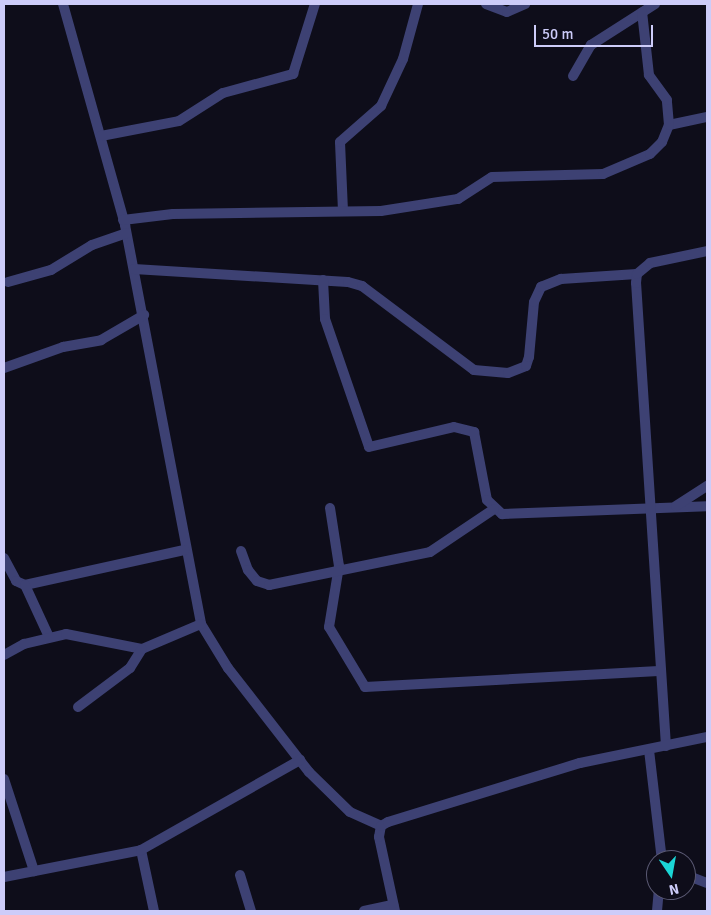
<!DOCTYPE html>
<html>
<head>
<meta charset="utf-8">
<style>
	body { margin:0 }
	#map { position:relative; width:711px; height:915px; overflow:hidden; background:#0e0d1a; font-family:Signika,sans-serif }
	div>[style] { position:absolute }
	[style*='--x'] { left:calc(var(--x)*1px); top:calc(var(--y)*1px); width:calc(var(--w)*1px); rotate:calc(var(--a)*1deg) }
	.minor>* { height:10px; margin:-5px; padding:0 5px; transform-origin:5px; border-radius:5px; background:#3d4173 }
	.tertiary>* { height:10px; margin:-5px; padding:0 5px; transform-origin:5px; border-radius:5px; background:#3d4173 }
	span { translate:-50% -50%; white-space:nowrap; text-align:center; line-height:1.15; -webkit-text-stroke:4px #0e0d1a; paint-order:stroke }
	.frame { position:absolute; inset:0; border:5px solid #cdccf9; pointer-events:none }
	.north { position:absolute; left:646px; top:850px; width:50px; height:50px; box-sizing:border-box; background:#0e0d1a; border:1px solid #5a5973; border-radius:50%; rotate:168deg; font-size:14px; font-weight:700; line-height:20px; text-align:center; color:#cdccf9 }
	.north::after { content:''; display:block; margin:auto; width:18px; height:22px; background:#1bd6d6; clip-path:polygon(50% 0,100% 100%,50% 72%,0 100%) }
	.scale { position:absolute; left:534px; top:25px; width:119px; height:22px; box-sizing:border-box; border:2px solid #cdccf9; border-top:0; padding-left:6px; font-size:15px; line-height:18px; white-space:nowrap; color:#cdccf9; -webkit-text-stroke:4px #0e0d1a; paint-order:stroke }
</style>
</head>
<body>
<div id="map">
	<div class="minor">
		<div style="--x:63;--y:4;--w:230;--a:74.3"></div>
		<div style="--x:125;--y:225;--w:406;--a:79.2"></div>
		<div style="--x:201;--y:624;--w:52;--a:58.5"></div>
		<div style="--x:228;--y:668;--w:132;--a:52.1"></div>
		<div style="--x:309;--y:772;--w:57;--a:44.3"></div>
		<div style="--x:350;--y:812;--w:34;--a:24"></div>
		<div style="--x:486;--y:4;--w:22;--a:21"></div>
		<div style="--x:507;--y:12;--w:20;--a:-24"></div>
		<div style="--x:573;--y:76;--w:36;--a:-60"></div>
		<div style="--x:591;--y:45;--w:76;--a:-32.6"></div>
		<div style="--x:669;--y:125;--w:39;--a:-12"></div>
		<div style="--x:101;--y:136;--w:79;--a:-10.9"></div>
		<div style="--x:179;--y:121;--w:52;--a:-32.5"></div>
		<div style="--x:223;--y:93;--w:73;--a:-15.2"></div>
		<div style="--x:293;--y:74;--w:73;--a:-72.6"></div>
		<div style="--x:343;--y:211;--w:69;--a:-92.5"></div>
		<div style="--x:340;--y:142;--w:55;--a:-41.3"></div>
		<div style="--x:381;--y:106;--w:52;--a:-64.9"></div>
		<div style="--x:403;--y:59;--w:57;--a:-74.7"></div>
		<div style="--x:123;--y:220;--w:50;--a:-6.8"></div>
		<div style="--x:173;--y:214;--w:208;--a:-0.8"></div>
		<div style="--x:381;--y:211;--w:78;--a:-8.9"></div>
		<div style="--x:458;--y:199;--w:40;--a:-32.9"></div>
		<div style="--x:492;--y:177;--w:111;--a:-1.5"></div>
		<div style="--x:603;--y:174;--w:51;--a:-23.1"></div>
		<div style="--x:650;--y:154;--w:17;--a:-45"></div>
		<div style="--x:662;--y:142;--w:18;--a:-68"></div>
		<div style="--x:669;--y:125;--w:25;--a:-95"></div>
		<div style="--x:667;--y:100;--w:31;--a:-126"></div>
		<div style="--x:649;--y:75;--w:63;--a:-96.3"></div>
		<div style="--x:134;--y:269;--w:214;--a:3.5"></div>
		<div style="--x:348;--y:282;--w:15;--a:16"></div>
		<div style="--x:362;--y:286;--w:140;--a:36.9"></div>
		<div style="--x:474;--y:370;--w:34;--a:5"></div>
		<div style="--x:508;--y:373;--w:19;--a:-21"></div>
		<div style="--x:526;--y:366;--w:9;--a:-72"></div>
		<div style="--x:529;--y:357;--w:55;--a:-84.8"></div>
		<div style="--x:534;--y:302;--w:17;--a:-65"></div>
		<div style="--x:541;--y:287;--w:22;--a:-22"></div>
		<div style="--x:561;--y:279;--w:76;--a:-3.8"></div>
		<div style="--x:323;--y:280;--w:39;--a:87"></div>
		<div style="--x:325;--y:319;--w:135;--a:71"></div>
		<div style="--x:369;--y:447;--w:87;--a:-13.2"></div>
		<div style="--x:454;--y:427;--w:21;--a:14"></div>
		<div style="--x:474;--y:432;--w:69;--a:79.2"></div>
		<div style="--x:487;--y:500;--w:21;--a:43"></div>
		<div style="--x:502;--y:514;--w:205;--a:-2.2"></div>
		<div style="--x:8;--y:282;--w:45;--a:-15.6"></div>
		<div style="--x:51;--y:270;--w:48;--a:-31.4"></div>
		<div style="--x:92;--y:245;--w:36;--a:-19"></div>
		<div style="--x:4;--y:368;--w:63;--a:-19.6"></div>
		<div style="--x:63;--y:347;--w:39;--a:-10"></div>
		<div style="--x:101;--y:340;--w:50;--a:-30.2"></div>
		<div style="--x:676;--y:506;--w:37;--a:-33"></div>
		<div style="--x:330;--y:508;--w:59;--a:81.2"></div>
		<div style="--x:339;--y:566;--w:62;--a:99.3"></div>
		<div style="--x:329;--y:627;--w:70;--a:59"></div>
		<div style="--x:365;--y:687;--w:294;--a:-3.1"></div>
		<div style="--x:241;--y:551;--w:20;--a:70"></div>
		<div style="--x:248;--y:570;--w:14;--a:51"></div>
		<div style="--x:257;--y:581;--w:13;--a:18"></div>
		<div style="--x:269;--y:585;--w:164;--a:-11.6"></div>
		<div style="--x:430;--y:552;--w:77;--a:-33.9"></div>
		<div style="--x:4;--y:558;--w:26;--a:62"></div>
		<div style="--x:16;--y:581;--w:10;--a:24"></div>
		<div style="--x:25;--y:585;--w:163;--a:-12.4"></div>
		<div style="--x:25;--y:585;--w:57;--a:65.2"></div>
		<div style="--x:4;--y:655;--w:23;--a:-29"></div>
		<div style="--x:24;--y:644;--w:43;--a:-13.4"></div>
		<div style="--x:66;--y:634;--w:77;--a:11.2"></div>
		<div style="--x:142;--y:649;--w:64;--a:-23"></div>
		<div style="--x:78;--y:707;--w:65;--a:-36.9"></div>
		<div style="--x:130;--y:668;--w:22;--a:-58"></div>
		<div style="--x:666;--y:746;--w:464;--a:-93.7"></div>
		<div style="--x:636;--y:283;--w:9;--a:-84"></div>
		<div style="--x:637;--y:274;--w:17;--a:-40"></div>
		<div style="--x:650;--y:263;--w:58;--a:-11.9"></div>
		<div style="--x:649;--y:750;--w:111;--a:83.3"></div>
		<div style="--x:4;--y:779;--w:97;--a:71.9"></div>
		<div style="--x:141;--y:850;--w:62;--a:78"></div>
		<div style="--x:240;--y:875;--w:38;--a:73"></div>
		<div style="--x:686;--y:875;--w:22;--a:21"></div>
		<div style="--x:4;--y:877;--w:140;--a:-11.1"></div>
		<div style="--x:141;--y:850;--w:183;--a:-29.5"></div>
		<div style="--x:364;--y:911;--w:30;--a:-12"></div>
		<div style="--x:657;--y:911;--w:21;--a:-85"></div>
	</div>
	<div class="tertiary">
		<div style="--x:395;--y:911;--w:76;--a:-102.2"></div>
		<div style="--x:379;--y:837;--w:11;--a:-80"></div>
		<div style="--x:381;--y:826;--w:8;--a:-30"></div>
		<div style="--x:388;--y:822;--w:201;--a:-17.1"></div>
		<div style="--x:580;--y:763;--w:130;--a:-11.6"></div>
	</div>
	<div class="frame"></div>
	<div class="north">N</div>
	<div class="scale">50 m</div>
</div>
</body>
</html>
